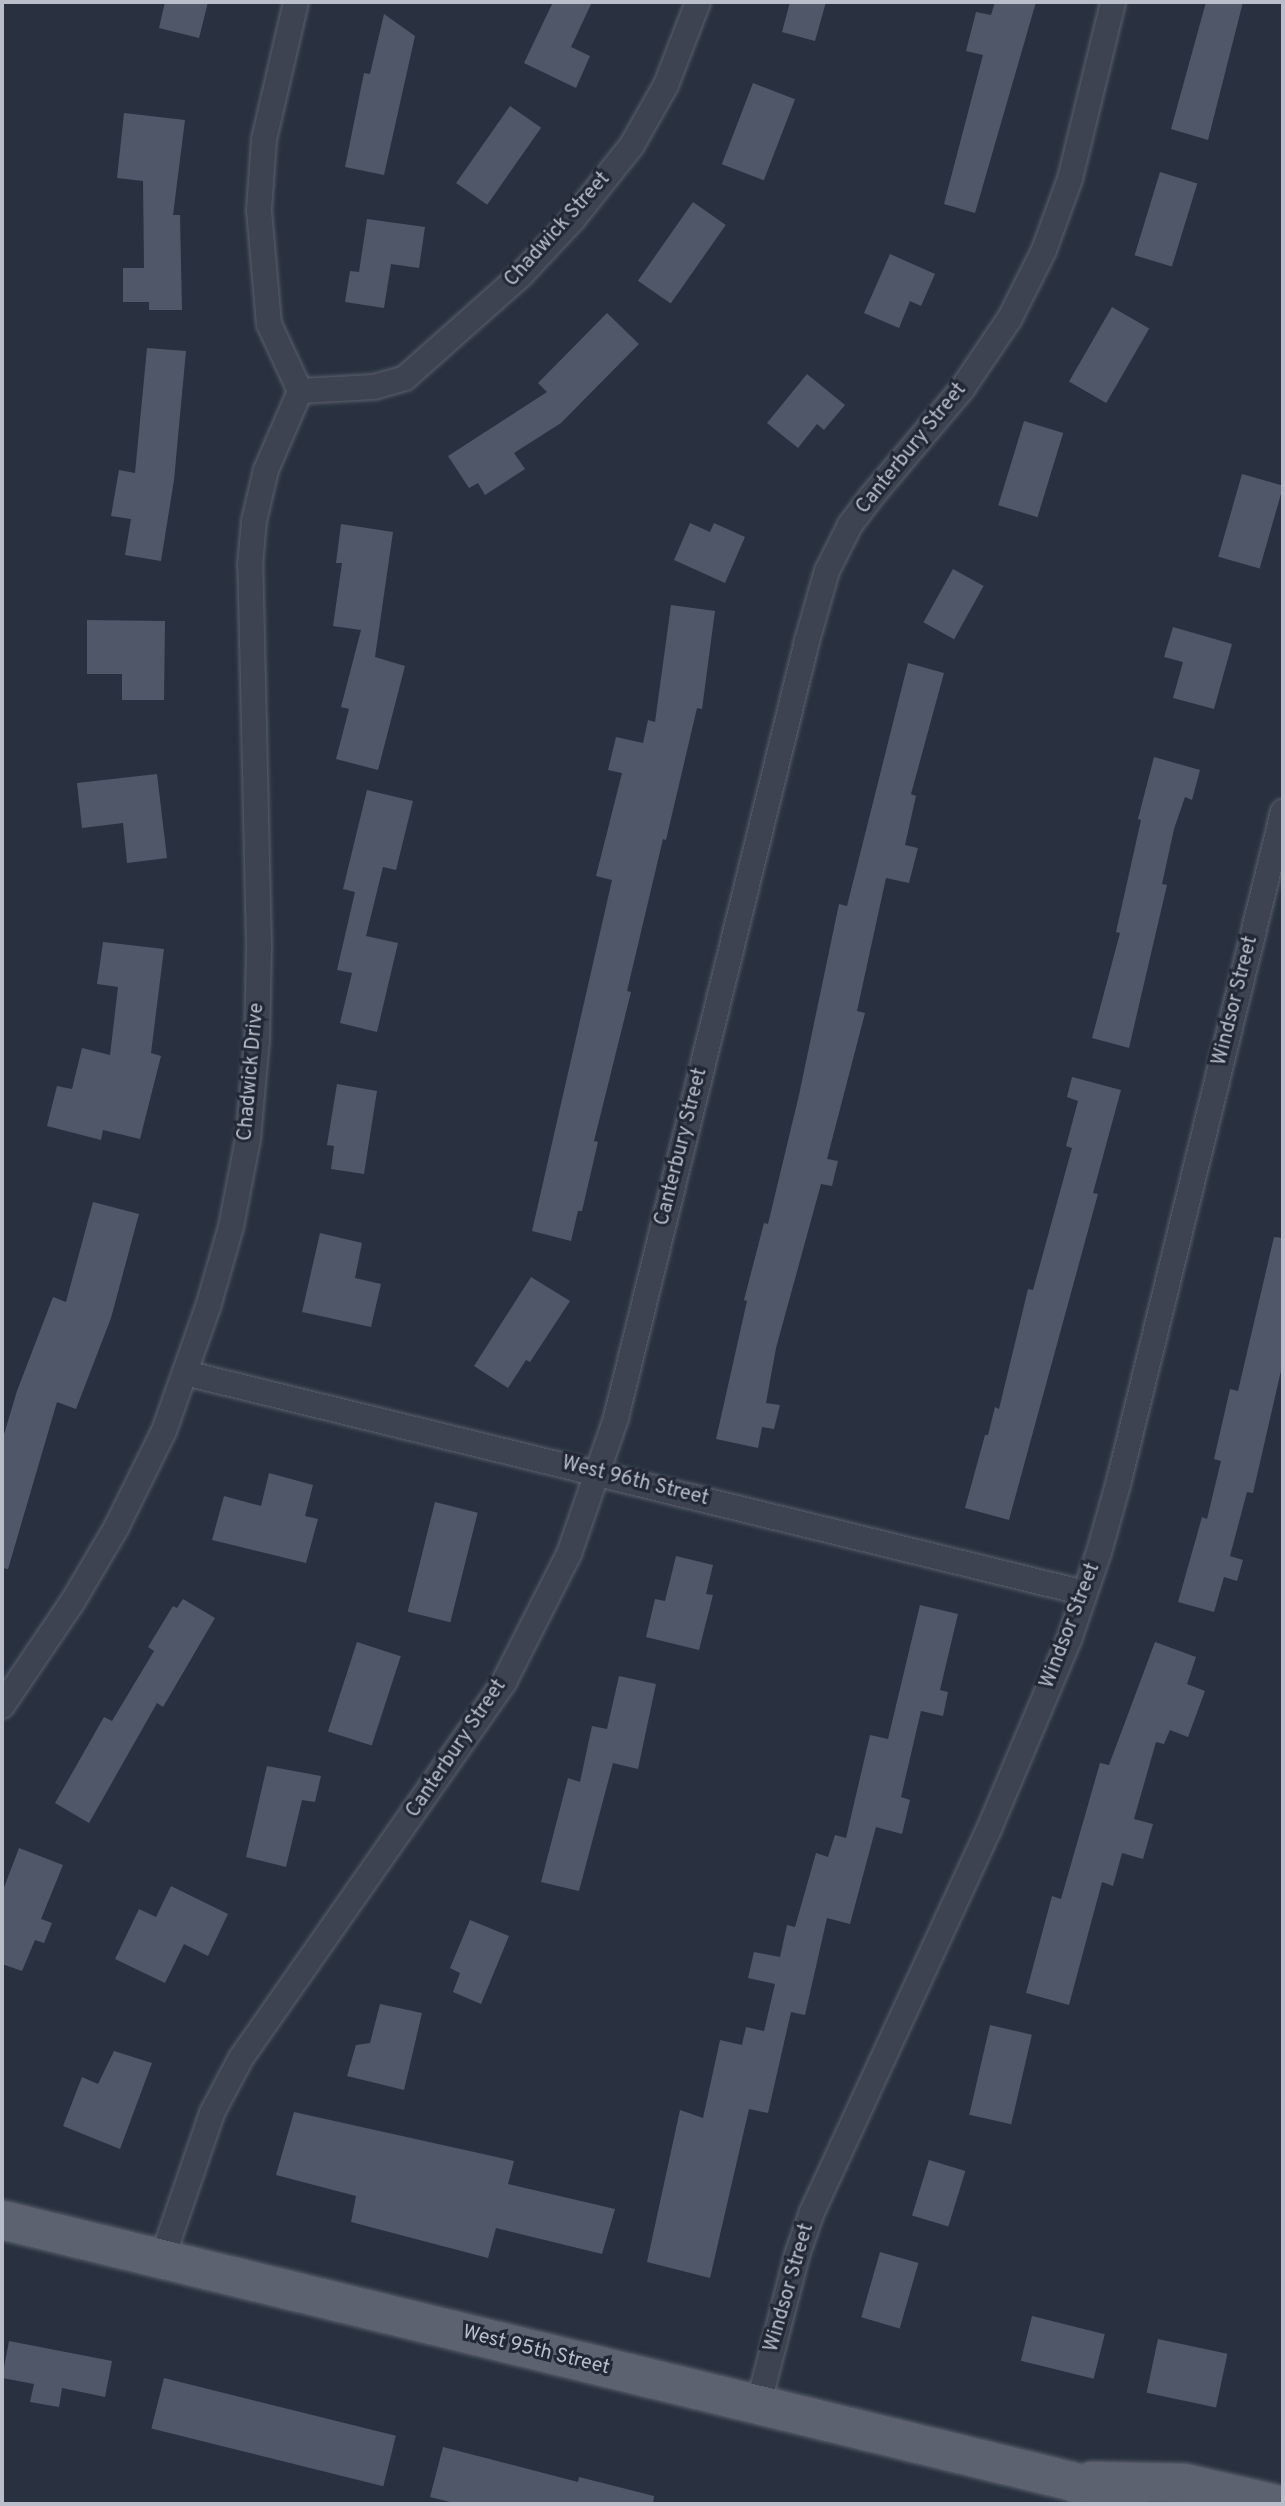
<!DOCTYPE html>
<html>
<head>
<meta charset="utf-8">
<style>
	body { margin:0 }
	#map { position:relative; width:1285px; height:2506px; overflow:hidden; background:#293140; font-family:Overpass,sans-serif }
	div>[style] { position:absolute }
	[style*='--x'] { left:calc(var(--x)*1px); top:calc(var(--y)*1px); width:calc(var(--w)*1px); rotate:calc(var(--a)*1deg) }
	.building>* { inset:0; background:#505768; transform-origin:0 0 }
	.roads { filter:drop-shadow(0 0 2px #5b616d) drop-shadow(0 0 2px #5b616d) }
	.minor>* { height:24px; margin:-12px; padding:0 12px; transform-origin:12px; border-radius:12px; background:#3d4350 }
	.primary>* { height:38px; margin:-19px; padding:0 19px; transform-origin:19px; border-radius:19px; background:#5c626f }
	span { translate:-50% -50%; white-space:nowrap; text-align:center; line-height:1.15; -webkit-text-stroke:6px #222835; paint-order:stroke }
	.street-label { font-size:20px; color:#babeca }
	.frame { position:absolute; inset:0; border:4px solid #babeca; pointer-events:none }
</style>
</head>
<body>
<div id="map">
	<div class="building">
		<div style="clip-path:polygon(165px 2px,208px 2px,199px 38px,159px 28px)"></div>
		<div style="clip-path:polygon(553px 2px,592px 2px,571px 47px,590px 56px,576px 88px,524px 63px)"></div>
		<div style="clip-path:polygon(790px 2px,826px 2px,815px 41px,782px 32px)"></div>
		<div style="clip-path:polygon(995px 2px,1036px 2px,975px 213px,944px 204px,983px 55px,966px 51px,976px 12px,991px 15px)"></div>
		<div style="clip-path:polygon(1206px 2px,1243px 2px,1208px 140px,1171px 129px)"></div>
		<div style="clip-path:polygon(384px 14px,415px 36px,384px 175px,345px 167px,364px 73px,370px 74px)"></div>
		<div style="left:753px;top:83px;width:45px;height:87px;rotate:21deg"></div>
		<div style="left:510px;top:106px;width:38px;height:94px;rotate:35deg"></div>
		<div style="clip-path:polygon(124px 113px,185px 120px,173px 215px,180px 215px,182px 310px,149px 310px,149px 302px,123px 302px,123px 268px,144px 268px,143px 181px,117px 178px)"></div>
		<div style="left:1160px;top:172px;width:39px;height:87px;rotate:17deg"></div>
		<div style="left:693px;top:202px;width:40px;height:96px;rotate:35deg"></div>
		<div style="clip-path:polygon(367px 219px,425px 227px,419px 268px,391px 264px,384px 308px,345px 302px,350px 271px,359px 272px)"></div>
		<div style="clip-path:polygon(890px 254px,935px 274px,921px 306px,910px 301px,899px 328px,864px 313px)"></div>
		<div style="left:1112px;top:307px;width:43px;height:86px;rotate:30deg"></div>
		<div style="clip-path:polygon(607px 313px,639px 344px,561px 423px,514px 453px,525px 469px,485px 495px,478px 483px,469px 488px,448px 456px,547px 392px,538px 383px)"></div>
		<div style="clip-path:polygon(147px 348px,186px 351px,174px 480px,161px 561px,125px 555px,131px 519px,111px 516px,119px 470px,135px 473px)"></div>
		<div style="clip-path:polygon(807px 374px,845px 405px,824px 430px,817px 424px,798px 448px,767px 423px)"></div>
		<div style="left:1024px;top:421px;width:41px;height:88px;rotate:17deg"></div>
		<div style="left:1242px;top:474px;width:43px;height:86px;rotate:16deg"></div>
		<div style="clip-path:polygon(690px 523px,710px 532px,714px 523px,745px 537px,725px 583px,674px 560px)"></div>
		<div style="clip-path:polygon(341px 524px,393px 532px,375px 657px,405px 666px,378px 770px,336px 759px,349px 709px,341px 707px,361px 630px,333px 626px,342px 563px,336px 563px)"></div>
		<div style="left:953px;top:569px;width:35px;height:61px;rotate:29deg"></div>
		<div style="clip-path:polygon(671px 605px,715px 611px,702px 709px,697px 708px,666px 840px,663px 839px,627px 991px,631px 992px,594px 1141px,598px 1142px,582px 1211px,578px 1211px,571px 1241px,532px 1231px,612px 880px,596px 876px,622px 773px,608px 770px,616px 737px,643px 743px,648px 720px,655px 722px)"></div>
		<div style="clip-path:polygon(87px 620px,165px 621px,164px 700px,122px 700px,122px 674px,87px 674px)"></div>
		<div style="clip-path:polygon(1173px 627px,1232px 644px,1214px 709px,1173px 698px,1183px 662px,1164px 657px)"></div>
		<div style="clip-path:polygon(908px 663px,944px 673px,911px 794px,916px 796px,905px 845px,918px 848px,909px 883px,886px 878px,857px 1011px,865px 1013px,827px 1159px,838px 1161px,832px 1186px,821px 1184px,776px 1348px,766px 1403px,780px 1405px,774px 1429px,762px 1427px,758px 1448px,716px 1439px,747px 1301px,744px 1300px,764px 1223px,768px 1224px,799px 1095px,839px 904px,847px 906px)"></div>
		<div style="clip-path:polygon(1154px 757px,1200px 770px,1192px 800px,1185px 797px,1174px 829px,1162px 884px,1167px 885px,1129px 1048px,1092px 1038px,1120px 933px,1116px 932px,1141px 820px,1138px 819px)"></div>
		<div style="clip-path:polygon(157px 774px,167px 858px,127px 863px,123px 823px,82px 828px,77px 783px)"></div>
		<div style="clip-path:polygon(367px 790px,413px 801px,396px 870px,383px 867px,366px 936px,398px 943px,377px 1032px,340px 1023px,352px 973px,337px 970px,355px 892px,343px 889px)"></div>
		<div style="clip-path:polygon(103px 942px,164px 949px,151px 1053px,161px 1056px,140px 1139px,103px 1130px,101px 1140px,47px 1126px,57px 1086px,72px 1089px,82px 1048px,110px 1055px,118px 987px,97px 984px)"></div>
		<div style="clip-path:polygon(1072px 1077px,1121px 1090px,1093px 1193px,1098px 1194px,1009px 1520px,965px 1508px,985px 1435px,988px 1435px,995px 1407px,999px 1409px,1028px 1289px,1033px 1290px,1072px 1148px,1066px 1146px,1078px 1101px,1067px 1097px)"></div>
		<div style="clip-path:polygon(337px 1084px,377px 1091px,364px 1174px,331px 1169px,334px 1146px,327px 1145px)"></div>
		<div style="clip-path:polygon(93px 1202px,139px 1214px,111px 1318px,76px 1409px,57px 1402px,8px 1569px,2px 1568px,2px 1441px,17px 1391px,53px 1297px,66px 1302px)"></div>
		<div style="clip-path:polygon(320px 1233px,362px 1243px,355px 1278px,381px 1284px,371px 1327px,302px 1312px)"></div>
		<div style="clip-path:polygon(1274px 1237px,1283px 1238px,1283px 1362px,1253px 1493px,1247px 1492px,1230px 1556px,1243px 1560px,1237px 1581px,1224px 1577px,1214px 1612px,1178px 1602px,1202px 1517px,1207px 1519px,1221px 1461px,1214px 1459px,1230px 1389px,1238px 1391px)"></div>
		<div style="clip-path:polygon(531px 1277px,570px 1301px,530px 1362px,526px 1360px,508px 1388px,474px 1366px)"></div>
		<div style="clip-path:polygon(269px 1473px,313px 1485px,305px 1516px,318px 1519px,306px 1563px,212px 1540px,224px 1496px,261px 1506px)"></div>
		<div style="left:435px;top:1502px;width:44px;height:113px;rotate:14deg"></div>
		<div style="clip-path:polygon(676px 1556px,713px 1565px,706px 1594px,713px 1595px,699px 1650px,646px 1637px,655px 1599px,665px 1601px)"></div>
		<div style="clip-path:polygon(183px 1599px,215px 1618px,163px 1707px,157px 1703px,89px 1823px,55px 1803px,104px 1717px,112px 1721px,154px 1651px,148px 1647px,173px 1606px,177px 1608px)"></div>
		<div style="clip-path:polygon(920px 1605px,958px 1614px,940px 1690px,948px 1692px,943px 1716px,921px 1711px,901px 1797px,910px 1800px,902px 1834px,876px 1827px,850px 1924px,827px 1918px,805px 2015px,791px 2012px,768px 2113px,749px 2109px,710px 2278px,647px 2262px,680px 2110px,703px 2118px,720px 2040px,742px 2045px,746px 2027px,764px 2031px,775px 1984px,748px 1978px,754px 1952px,780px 1957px,787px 1925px,795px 1927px,816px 1853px,828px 1857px,835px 1835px,846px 1838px,870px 1735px,888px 1739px)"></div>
		<div style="left:357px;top:1642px;width:46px;height:94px;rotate:18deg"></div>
		<div style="clip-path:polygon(1155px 1642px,1196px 1657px,1187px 1684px,1205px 1691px,1188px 1737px,1170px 1730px,1164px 1744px,1156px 1742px,1134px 1819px,1153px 1824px,1143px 1859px,1122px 1853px,1113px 1886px,1102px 1882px,1069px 2005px,1026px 1993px,1052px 1896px,1061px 1899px,1100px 1763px,1109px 1765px)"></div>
		<div style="clip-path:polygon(619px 1676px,656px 1684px,638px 1769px,613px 1763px,579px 1891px,541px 1882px,568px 1778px,580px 1782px,592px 1726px,607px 1729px)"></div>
		<div style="clip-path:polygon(267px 1766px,321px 1776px,315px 1802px,302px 1800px,286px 1867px,246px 1857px)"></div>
		<div style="clip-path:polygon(19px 1848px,63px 1865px,41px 1919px,52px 1923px,44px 1943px,35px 1940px,22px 1971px,2px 1964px,2px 1893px)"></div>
		<div style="clip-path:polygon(171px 1886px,228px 1914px,208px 1956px,184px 1944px,165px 1983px,115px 1959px,139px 1909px,156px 1917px)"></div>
		<div style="clip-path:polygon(470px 1920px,509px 1936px,481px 2004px,453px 1992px,460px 1973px,450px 1968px)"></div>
		<div style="clip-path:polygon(380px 2004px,422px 2013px,404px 2090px,347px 2076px,356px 2045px,370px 2043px)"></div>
		<div style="left:990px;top:2025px;width:43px;height:92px;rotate:13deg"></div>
		<div style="clip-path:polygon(114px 2051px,152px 2063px,120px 2149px,63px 2126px,82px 2077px,98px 2084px)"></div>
		<div style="clip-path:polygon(294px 2112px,514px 2161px,508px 2184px,615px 2209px,602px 2254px,496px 2228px,488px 2258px,351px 2222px,356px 2196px,276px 2175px)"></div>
		<div style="left:929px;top:2160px;width:38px;height:58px;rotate:17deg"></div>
		<div style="left:880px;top:2252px;width:40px;height:68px;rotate:16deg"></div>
		<div style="left:1032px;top:2316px;width:75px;height:46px;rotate:14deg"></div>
		<div style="left:1158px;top:2339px;width:71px;height:55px;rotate:12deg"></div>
		<div style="clip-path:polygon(9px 2341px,112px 2361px,105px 2397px,62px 2388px,59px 2407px,30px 2402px,34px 2384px,2px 2378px)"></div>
		<div style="left:164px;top:2378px;width:239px;height:52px;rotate:14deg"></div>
		<div style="clip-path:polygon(443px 2447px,578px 2482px,579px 2477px,654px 2496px,653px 2504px,458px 2504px,430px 2497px)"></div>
	</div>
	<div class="roads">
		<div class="minor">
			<div style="--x:296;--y:2;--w:142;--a:103.1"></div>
			<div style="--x:264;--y:140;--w:70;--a:94.1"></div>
			<div style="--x:259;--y:210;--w:114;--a:85"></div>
			<div style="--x:269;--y:324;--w:74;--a:65.2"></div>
			<div style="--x:300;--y:391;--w:74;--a:-3.1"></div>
			<div style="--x:374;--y:387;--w:32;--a:-16"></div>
			<div style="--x:405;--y:378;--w:154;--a:-41.6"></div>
			<div style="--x:520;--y:276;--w:79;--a:-47"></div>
			<div style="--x:574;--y:218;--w:93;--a:-51.5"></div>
			<div style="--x:632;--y:145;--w:69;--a:-60.5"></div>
			<div style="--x:666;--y:85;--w:89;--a:-68.9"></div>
			<div style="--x:185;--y:1373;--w:926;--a:13.74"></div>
			<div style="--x:2;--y:1706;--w:127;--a:-55.9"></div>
			<div style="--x:73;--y:1601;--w:85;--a:-59.5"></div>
			<div style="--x:116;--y:1528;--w:108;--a:-63.7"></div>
			<div style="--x:164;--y:1431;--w:132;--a:-70.5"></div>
			<div style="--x:208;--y:1307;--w:83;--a:-74"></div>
			<div style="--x:231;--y:1227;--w:90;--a:-79.1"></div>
			<div style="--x:248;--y:1139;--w:98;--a:-84.8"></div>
			<div style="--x:257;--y:1041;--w:94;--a:-88.8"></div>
			<div style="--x:259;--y:947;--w:382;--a:-91.3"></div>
			<div style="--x:250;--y:565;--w:44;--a:-84.8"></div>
			<div style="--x:254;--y:521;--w:52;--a:-76.8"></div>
			<div style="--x:266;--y:470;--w:86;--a:-66.7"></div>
			<div style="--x:162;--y:2259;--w:154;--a:-71.1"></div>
			<div style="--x:212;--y:2113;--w:62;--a:-62.2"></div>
			<div style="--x:241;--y:2058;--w:459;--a:-55"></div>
			<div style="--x:504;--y:1682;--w:144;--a:-63.1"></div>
			<div style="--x:569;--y:1554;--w:144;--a:-70.9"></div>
			<div style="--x:616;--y:1418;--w:800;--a:-76.19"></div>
			<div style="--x:807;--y:641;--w:73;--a:-74.1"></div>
			<div style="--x:827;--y:571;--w:51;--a:-63.4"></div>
			<div style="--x:850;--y:525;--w:35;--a:-53"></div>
			<div style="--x:871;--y:497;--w:141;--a:-49.9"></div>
			<div style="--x:962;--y:389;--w:86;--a:-55.9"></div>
			<div style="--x:1010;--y:318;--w:76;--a:-63.4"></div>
			<div style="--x:1044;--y:250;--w:76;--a:-69.9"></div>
			<div style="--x:1070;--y:179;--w:182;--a:-76.3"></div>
			<div style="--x:758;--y:2406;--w:156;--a:-75.5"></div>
			<div style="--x:797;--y:2255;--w:46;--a:-70.8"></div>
			<div style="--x:812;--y:2212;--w:422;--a:-65.2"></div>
			<div style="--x:989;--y:1829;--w:208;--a:-67.1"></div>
			<div style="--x:1070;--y:1637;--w:90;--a:-71.2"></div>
			<div style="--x:1099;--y:1552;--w:74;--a:-74.3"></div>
			<div style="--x:1119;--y:1481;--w:689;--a:-76.23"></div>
		</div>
		<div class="primary">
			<div style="--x:2;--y:2220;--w:1099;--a:13.73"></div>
			<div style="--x:1070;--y:2481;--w:63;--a:21.3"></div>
			<div style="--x:1092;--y:2481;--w:92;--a:1.2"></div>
			<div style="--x:1184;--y:2483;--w:92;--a:13.1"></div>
		</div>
	</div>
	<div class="street-label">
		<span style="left:558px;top:230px;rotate:-48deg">Chadwick Street</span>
		<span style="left:912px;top:449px;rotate:-51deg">Canterbury Street</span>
		<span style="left:1236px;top:1001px;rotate:-76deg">Windsor Street</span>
		<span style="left:252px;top:1072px;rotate:-85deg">Chadwick Drive</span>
		<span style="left:682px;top:1147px;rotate:-76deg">Canterbury Street</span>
		<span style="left:635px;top:1482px;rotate:14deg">West 96th Street</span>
		<span style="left:1071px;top:1626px;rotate:-69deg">Windsor Street</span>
		<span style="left:457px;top:1749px;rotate:-56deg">Canterbury Street</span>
		<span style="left:790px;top:2288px;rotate:-74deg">Windsor Street</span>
		<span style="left:536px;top:2351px;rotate:14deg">West 95th Street</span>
	</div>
	<div class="frame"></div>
</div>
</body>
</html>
